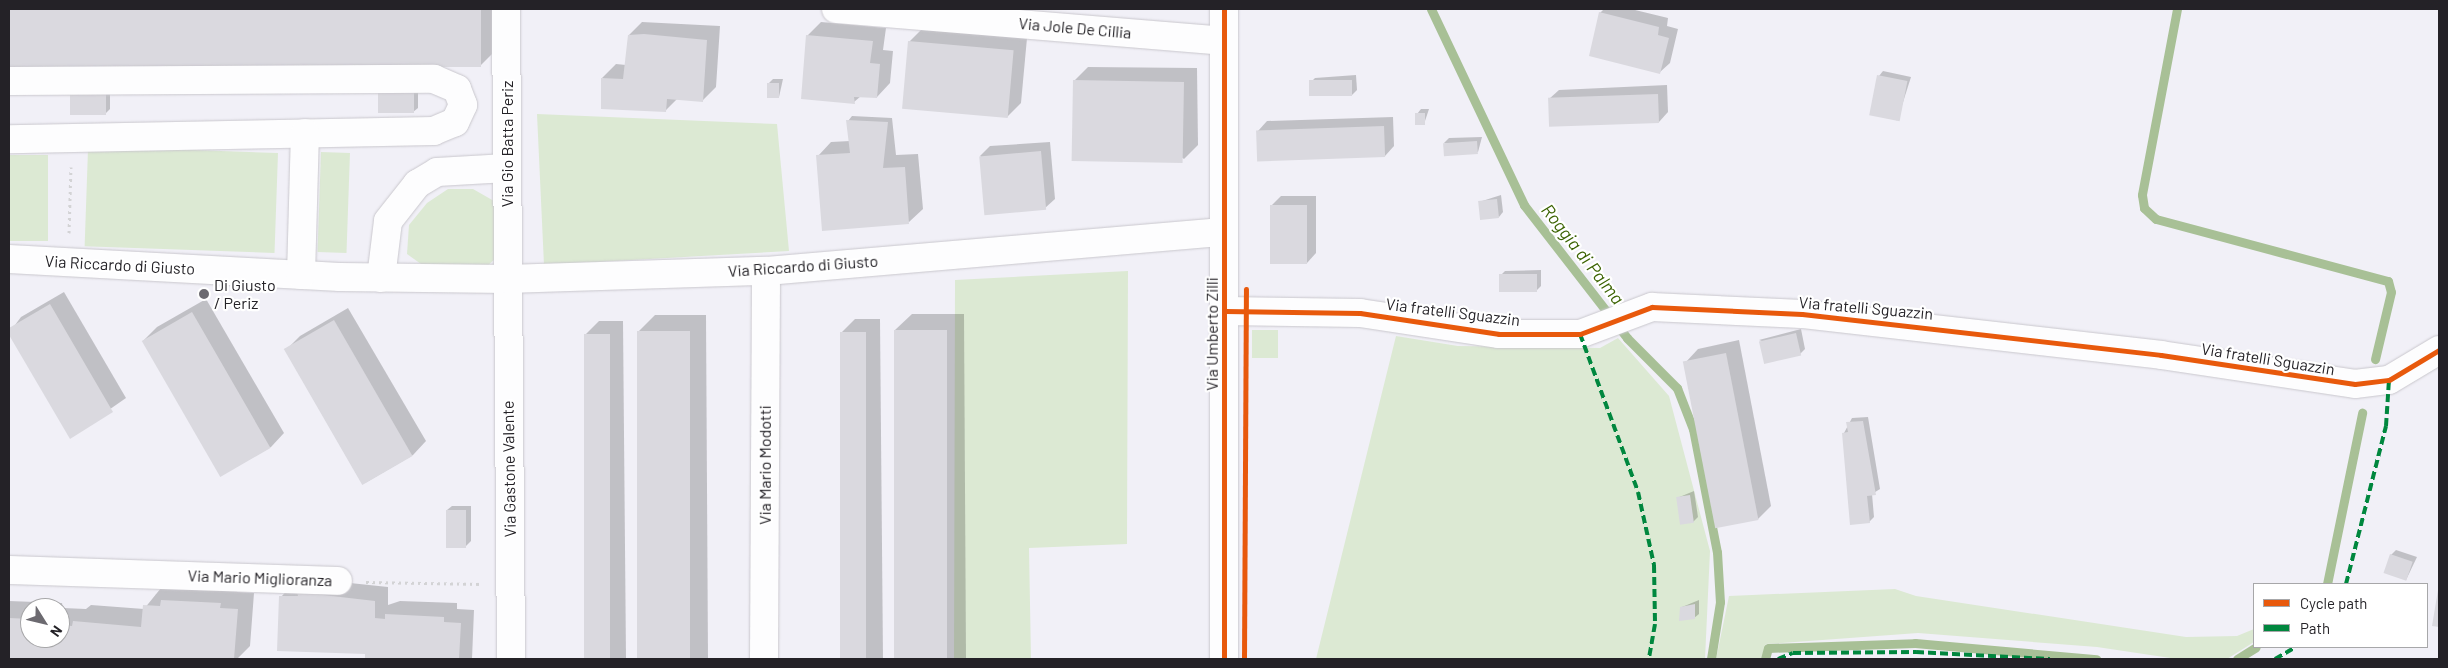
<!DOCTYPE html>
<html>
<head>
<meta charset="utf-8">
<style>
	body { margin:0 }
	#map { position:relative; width:2448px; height:668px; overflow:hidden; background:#f1f0f7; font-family:Barlow,sans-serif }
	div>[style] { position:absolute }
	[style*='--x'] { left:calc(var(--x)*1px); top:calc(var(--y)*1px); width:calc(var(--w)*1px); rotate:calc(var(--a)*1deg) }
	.green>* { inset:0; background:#dce9d3; transform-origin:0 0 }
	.shadow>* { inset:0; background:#0003 }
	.stream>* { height:9px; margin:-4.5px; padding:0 4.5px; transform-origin:4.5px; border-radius:4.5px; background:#a8c096 }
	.building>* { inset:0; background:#dad9df; transform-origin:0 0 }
	.path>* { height:3px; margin-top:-1.5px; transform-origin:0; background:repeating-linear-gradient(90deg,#d3d3d5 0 2.5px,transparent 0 6.5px) }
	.roads { filter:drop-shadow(0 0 1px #c9c7cd) drop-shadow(0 0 1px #c9c7cd) }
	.minor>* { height:28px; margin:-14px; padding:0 14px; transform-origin:14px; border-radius:14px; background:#fdfdfe }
	.quiet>* { height:4px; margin-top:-2px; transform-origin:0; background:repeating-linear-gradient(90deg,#00873e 0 8px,transparent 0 12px) }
	.cycleway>* { height:5px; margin:-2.5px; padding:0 2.5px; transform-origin:2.5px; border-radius:2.5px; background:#e8590c }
	.dots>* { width:14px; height:14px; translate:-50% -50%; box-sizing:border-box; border:2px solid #fff; border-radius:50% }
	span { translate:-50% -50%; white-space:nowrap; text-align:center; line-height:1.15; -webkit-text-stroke:4.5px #fff; paint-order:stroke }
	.street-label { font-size:16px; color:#242227 }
	.poi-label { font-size:16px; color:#242227 }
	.left { translate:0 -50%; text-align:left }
	.water-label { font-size:18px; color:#3a6200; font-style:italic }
	.frame { position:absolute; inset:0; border:10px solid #242227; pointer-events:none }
	.legend { position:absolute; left:2253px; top:583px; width:175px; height:65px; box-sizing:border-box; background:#fff; border:1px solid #a7a7a9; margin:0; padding:6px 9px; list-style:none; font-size:15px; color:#242227 }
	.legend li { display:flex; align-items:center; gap:10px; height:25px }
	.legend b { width:25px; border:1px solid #a7a7a9 }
	.north { position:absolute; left:20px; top:598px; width:50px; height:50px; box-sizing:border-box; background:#fff; border:1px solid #a7a7a9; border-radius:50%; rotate:126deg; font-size:14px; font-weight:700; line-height:20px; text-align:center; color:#242227 }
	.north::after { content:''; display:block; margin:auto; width:18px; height:22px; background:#6c6a70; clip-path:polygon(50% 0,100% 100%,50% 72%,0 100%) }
</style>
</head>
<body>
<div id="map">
	<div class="green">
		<div style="clip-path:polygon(537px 114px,777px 124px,789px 251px,544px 265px)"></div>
		<div style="left:321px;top:152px;width:29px;height:100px;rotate:2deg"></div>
		<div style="left:278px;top:153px;width:100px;height:190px;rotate:92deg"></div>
		<div style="left:9px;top:155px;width:39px;height:86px"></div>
		<div style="clip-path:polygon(448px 189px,473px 189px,494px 201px,496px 258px,485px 268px,428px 269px,407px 254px,409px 225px,427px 203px)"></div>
		<div style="clip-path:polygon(1128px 271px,1127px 544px,1029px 548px,1031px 659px,954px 659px,955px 280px)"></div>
		<div style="left:1252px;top:330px;width:26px;height:28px"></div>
		<div style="clip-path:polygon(1396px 336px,1458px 346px,1600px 348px,1618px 338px,1669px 396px,1710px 551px,1705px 659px,1316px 659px)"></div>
		<div style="clip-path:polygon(1895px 589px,1916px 596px,2186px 637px,2237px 636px,2254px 629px,2254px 642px,2227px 659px,2177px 659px,2097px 647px,1918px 633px,1766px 644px,1761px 659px,1716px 659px,1729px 596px)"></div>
	</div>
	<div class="shadow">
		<div style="clip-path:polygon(9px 9px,497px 9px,497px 49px,480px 66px,9px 68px)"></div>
		<div style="clip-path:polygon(1604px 9px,1631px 9px,1668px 18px,1667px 26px,1678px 29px,1670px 63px,1660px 72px,1600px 13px)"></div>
		<div style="clip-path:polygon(642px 22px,720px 26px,716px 87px,703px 100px,677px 99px,665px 111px,602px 78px,616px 64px,626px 65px,629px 35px)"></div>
		<div style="clip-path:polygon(821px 22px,886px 28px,883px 50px,893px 51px,890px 83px,877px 97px,861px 96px,854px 102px,807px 36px)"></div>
		<div style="clip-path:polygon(923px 28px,1027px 38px,1021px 103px,1007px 117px,909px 42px)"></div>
		<div style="clip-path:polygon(1088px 67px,1197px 68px,1198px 145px,1184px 159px,1074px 81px)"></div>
		<div style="clip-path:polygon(1883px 71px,1911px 77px,1897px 121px,1879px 76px)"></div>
		<div style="clip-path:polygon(1356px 75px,1357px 90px,1352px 95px,1311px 82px,1315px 78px)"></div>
		<div style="clip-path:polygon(773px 79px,783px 79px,779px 97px,768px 84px)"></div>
		<div style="clip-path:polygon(418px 82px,418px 108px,413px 112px,380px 112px)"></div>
		<div style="clip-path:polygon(110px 84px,110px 109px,105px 114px,72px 114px)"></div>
		<div style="clip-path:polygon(1667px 85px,1668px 112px,1659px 122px,1549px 99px,1559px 90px)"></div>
		<div style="clip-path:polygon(1421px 109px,1429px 109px,1424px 124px,1417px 114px)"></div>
		<div style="clip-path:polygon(852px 116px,892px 118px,896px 155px,918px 154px,923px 209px,909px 222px,818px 156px,831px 142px,850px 141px,848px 121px)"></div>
		<div style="clip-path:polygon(1393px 117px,1394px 146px,1385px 156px,1258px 131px,1267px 121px)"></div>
		<div style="clip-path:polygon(1482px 137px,1478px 152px,1444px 143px,1449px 138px)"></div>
		<div style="clip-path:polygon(1050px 142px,1055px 199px,1045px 208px,980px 156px,990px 146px)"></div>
		<div style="clip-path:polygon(1501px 195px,1503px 212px,1499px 217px,1479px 202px)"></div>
		<div style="clip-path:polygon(1281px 196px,1316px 196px,1316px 253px,1307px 263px,1271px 206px)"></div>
		<div style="clip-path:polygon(1541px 270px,1541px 286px,1536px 291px,1500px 276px,1505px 271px)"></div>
		<div style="clip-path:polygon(64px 292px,126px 398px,70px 437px,9px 333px,21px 317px)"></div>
		<div style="clip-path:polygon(206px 299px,284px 433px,271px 447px,222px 475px,143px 341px,157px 327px)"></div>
		<div style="clip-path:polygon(348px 308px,426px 441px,413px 455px,365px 483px,286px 350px,300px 336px)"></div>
		<div style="clip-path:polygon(912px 314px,964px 314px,966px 659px,898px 659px,895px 330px)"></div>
		<div style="clip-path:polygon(655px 315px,706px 315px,708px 659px,640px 659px,638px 332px)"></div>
		<div style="clip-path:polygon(855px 319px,880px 319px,883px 659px,845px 659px,841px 333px)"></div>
		<div style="clip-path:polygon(599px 321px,623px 321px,626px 659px,588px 659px,585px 335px)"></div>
		<div style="clip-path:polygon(1801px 329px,1805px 349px,1800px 354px,1759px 340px)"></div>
		<div style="clip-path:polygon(1739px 340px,1771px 506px,1758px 519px,1685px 363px,1698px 349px)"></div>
		<div style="clip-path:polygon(1868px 417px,1880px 489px,1872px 494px,1874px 517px,1869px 522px,1844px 433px,1852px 418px)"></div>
		<div style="clip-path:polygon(1694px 491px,1698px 517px,1693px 522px,1677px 498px)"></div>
		<div style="clip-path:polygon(452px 506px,471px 506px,471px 541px,466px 546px,447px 510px)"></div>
		<div style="clip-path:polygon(2396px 550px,2417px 557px,2406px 580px,2391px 555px)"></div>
		<div style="clip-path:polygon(312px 579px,388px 587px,388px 605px,400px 601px,457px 603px,457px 609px,474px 610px,472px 659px,366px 659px,366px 653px,281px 597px,294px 583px)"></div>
		<div style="clip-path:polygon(evenodd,237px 586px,237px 592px,254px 593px,250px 646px,237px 659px,9px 659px,9px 601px,62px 603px,63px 608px,86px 609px,91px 605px,144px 609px,161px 588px,237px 586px,30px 608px,60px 608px,60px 638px,30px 638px,30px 608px)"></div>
		<div style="clip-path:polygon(1699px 600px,1699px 614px,1694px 618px,1682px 607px)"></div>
	</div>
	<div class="stream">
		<div style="--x:1431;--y:9;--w:217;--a:64.6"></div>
		<div style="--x:1524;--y:205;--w:168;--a:52.2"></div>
		<div style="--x:1627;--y:338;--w:71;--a:45"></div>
		<div style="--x:1677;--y:388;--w:44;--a:68.7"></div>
		<div style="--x:1693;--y:429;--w:125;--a:79"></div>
		<div style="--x:1717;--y:552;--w:50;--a:86.6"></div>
		<div style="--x:1720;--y:602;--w:58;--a:99"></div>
		<div style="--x:2177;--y:9;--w:189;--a:100.7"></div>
		<div style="--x:2142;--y:195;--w:13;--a:81"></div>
		<div style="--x:2144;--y:208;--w:16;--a:43"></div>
		<div style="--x:2156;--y:219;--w:240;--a:15"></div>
		<div style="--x:2388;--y:281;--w:11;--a:75"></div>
		<div style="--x:2391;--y:292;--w:69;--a:103.4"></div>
		<div style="--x:2327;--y:584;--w:175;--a:-78.4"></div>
		<div style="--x:1765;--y:659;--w:11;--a:-75"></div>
		<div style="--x:1768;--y:648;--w:147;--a:-1.9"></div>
		<div style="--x:1915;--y:643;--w:182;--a:5.1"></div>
		<div style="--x:2237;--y:659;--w:22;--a:-32"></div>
	</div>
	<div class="building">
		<div style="left:481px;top:9px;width:58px;height:472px;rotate:90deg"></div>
		<div style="clip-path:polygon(1599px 12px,1659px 27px,1658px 35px,1669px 38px,1660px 74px,1589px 56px)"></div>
		<div style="clip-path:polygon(644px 34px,707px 40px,703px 102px,667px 99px,666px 112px,601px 109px,601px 78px,623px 79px,628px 35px)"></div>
		<div style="clip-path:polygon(806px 35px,873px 41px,870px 63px,880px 64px,877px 98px,854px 97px,855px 104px,801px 99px)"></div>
		<div style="left:908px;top:41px;width:106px;height:68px;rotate:5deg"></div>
		<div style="left:1877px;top:75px;width:31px;height:41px;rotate:11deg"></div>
		<div style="left:1073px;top:80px;width:111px;height:81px;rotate:1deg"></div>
		<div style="left:1352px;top:80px;width:16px;height:43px;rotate:90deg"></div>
		<div style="left:767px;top:83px;width:12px;height:15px"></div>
		<div style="left:378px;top:86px;width:36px;height:27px"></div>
		<div style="left:70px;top:88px;width:36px;height:27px"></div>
		<div style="left:1658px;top:94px;width:29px;height:110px;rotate:88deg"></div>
		<div style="left:1415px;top:113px;width:10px;height:12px"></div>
		<div style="clip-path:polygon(846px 120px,888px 122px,883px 168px,905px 167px,909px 224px,822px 231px,816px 155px,850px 153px)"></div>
		<div style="left:1384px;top:126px;width:31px;height:128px;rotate:88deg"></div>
		<div style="left:1477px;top:141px;width:13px;height:34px;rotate:86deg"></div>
		<div style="left:1041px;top:151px;width:59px;height:62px;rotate:85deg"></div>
		<div style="left:1497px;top:199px;width:19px;height:19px;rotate:84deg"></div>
		<div style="left:1270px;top:205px;width:37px;height:59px"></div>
		<div style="left:1537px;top:274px;width:18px;height:38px;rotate:90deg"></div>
		<div style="clip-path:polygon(50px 304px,113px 412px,70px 439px,9px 335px,9px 328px)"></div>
		<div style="left:192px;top:312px;width:157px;height:58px;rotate:60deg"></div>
		<div style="left:334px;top:320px;width:157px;height:58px;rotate:60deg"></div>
		<div style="left:894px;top:330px;width:53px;height:329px"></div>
		<div style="left:637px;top:331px;width:53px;height:328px"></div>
		<div style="left:840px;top:332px;width:26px;height:327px"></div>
		<div style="left:1796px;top:333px;width:23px;height:38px;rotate:77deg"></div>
		<div style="left:584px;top:334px;width:26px;height:325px"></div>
		<div style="left:1726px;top:353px;width:170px;height:44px;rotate:79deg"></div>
		<div style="clip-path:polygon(1863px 421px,1876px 495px,1867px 496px,1870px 523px,1850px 525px,1842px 433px,1848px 432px,1846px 422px)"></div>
		<div style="left:1690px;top:495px;width:28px;height:14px;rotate:82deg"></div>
		<div style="left:446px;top:510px;width:20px;height:38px"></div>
		<div style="left:2390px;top:554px;width:24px;height:20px;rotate:19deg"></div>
		<div style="clip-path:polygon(2438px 590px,2439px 590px,2439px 627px,2432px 626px)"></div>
		<div style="clip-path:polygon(297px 592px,375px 601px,375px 618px,385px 619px,385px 614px,444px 617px,444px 622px,461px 623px,459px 659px,365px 659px,365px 654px,277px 651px,279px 596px,298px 596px)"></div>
		<div style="clip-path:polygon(161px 600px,221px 603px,220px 608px,238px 609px,234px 659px,9px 659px,9px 618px,30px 619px,30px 638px,60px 638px,60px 625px,72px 626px,73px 621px,141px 627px,143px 605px,160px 606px)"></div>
		<div style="clip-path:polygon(1695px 604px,1695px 619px,1679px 621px,1680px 607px)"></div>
	</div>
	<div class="path">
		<div style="--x:69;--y:233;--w:66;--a:-88.3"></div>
		<div style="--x:366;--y:582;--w:116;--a:1"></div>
	</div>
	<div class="roads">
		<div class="minor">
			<div style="--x:506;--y:9;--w:650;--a:89.56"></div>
			<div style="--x:836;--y:9;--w:389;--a:4.7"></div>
			<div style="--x:9;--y:81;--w:425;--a:-0.3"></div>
			<div style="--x:434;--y:79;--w:25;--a:23"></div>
			<div style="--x:457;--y:89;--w:17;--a:69"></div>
			<div style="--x:463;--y:105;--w:19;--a:115"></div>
			<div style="--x:455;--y:122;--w:23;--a:157"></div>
			<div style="--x:434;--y:131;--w:425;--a:178.9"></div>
			<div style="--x:9;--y:259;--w:331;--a:3.1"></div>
			<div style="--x:340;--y:277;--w:167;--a:0.7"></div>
			<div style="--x:507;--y:279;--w:259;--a:-1.8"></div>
			<div style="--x:766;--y:271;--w:459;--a:-4.9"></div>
			<div style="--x:301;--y:275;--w:142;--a:-88.4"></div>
			<div style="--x:381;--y:278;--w:57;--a:-83"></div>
			<div style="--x:388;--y:221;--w:47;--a:-51.9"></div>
			<div style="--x:417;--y:184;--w:23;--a:-31"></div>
			<div style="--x:437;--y:172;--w:70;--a:-3.3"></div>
			<div style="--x:1225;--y:311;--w:135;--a:0.8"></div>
			<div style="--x:1360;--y:313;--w:141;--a:8.6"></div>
			<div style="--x:1499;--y:334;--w:81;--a:0"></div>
			<div style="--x:1580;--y:334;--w:77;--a:-20.6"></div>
			<div style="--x:1652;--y:307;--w:150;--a:2.7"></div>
			<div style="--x:1802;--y:314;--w:361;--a:6.5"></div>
			<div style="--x:2161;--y:355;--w:196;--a:8.5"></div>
			<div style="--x:2355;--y:384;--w:34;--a:-7"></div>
			<div style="--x:2389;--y:380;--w:58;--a:-31"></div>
			<div style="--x:9;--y:570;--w:329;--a:1.9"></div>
			<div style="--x:764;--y:659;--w:388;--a:-89.7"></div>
			<div style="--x:1224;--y:659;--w:650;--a:-90"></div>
		</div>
	</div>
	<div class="quiet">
		<div style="--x:1580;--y:334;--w:168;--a:69.8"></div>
		<div style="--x:1638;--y:492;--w:75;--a:77.6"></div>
		<div style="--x:1654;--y:565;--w:59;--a:89"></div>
		<div style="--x:1655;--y:624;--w:36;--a:100"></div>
		<div style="--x:2346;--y:584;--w:163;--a:-75.8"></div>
		<div style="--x:2386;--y:426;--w:46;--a:-86.3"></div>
		<div style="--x:1778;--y:659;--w:16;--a:-22"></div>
		<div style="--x:1793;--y:653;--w:123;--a:-0.5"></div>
		<div style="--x:1916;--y:652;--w:134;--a:3"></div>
		<div style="--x:2275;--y:659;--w:24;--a:-30"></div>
	</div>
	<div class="cycleway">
		<div style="--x:1225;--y:311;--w:135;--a:0.8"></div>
		<div style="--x:1360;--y:313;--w:141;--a:8.6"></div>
		<div style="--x:1499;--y:334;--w:81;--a:0"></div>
		<div style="--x:1580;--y:334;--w:77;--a:-20.6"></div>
		<div style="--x:1652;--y:307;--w:150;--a:2.7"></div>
		<div style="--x:1802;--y:314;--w:361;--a:6.5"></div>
		<div style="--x:2161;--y:355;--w:196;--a:8.5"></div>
		<div style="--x:2355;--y:384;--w:34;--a:-7"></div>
		<div style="--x:2389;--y:380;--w:58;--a:-31"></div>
		<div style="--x:1224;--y:659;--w:650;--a:-90"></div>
		<div style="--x:1244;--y:659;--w:370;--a:-89.7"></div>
	</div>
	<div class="dots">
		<div style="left:204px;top:294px;background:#6c6a70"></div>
	</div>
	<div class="street-label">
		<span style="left:1075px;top:28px;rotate:5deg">Via Jole De Cillia</span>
		<span style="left:507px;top:144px;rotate:-90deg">Via Gio Batta Periz</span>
		<span style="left:120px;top:265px;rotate:3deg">Via Riccardo di Giusto</span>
		<span style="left:803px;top:266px;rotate:-4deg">Via Riccardo di Giusto</span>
		<span style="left:1866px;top:308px;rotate:5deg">Via fratelli Sguazzin</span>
		<span style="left:1453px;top:312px;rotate:7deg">Via fratelli Sguazzin</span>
		<span style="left:1212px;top:334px;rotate:-90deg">Via Umberto Zilli</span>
		<span style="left:2268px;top:359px;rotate:9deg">Via fratelli Sguazzin</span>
		<span style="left:765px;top:465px;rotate:-90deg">Via Mario Modotti</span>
		<span style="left:509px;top:469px;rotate:-91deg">Via Gastone Valente</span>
		<span style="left:260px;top:578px;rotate:2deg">Via Mario Miglioranza</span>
	</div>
	<div class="poi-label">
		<span class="left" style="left:214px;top:294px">Di Giusto<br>/ Periz</span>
	</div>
	<div class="water-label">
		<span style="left:1583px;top:254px;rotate:52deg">Roggia di Palma</span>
	</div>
	<div class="frame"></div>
	<ul class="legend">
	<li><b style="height:6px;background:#e8590c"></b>Cycle path</li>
	<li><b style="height:6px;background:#00873e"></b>Path</li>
	</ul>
	<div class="north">N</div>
</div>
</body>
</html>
